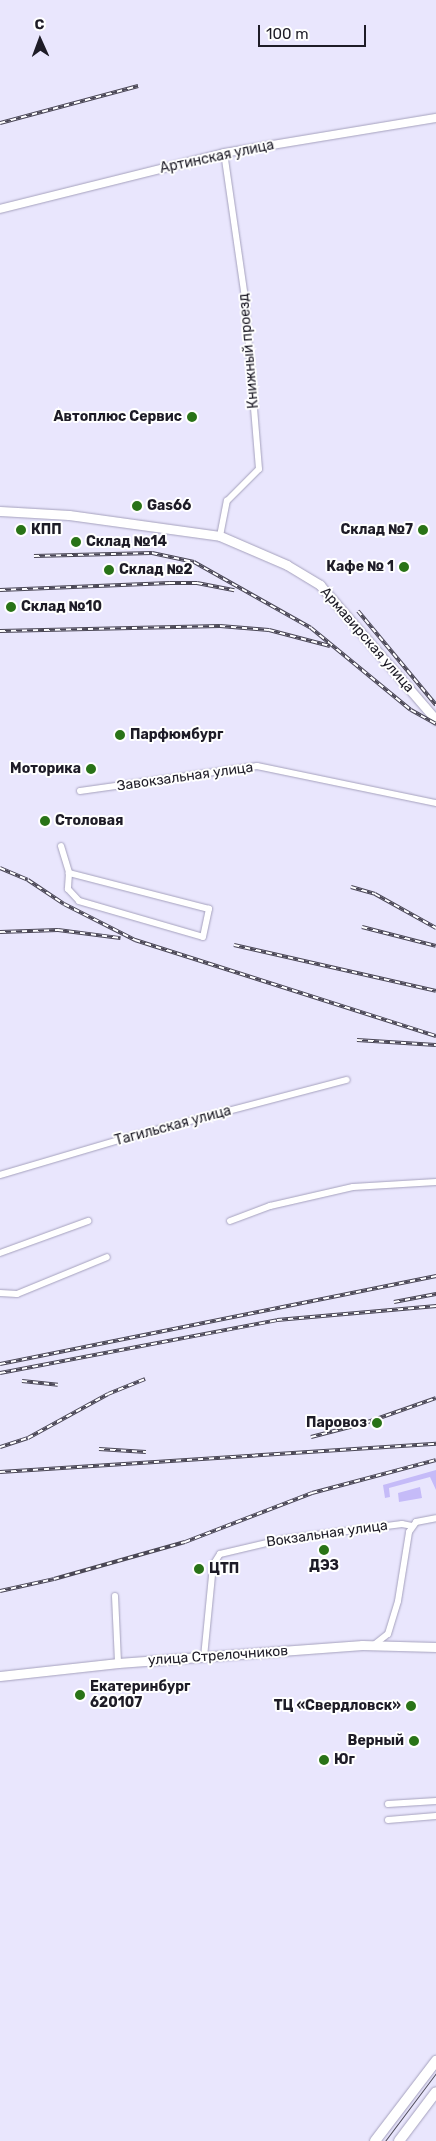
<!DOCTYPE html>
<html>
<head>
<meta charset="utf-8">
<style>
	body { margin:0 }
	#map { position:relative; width:436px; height:2141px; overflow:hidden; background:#e9e6fd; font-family:Rubik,sans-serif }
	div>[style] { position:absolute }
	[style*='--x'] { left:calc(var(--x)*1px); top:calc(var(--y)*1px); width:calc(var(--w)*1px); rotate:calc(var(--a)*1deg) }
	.green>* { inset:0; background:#c5bbf8 }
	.roads { filter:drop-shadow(0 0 1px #a5a1bd) drop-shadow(0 0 1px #a5a1bd) }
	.minor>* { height:6px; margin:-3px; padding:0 3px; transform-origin:3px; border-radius:3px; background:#fff }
	.tertiary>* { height:8px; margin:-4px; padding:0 4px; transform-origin:4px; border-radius:4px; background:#fff }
	.secondary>* { height:9px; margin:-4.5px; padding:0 4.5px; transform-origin:4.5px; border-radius:4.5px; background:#fff }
	.primary>* { height:10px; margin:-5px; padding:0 5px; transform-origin:5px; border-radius:5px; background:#fff }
	.tram>* { height:1px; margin:-0.5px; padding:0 0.5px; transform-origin:0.5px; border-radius:0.5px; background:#4a4755 }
	.rail>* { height:4px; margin-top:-2px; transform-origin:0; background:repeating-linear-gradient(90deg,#fff 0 5.5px,#4a4755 0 11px); box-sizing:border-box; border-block:1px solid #4a4755 }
	.dots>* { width:14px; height:14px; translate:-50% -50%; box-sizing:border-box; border:2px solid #fff; border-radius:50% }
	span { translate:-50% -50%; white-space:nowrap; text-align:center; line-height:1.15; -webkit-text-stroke:4px #fff; paint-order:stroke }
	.street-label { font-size:14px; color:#1e1c27 }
	.poi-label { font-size:14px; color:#1e1c27; font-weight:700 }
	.right { translate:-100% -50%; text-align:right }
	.left { translate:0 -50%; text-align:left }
	.north { position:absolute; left:15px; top:15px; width:50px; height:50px; -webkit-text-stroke:4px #fff; paint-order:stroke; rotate:358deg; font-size:14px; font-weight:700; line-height:20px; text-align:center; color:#1e1c27 }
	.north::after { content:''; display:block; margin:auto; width:18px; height:22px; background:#1e1c27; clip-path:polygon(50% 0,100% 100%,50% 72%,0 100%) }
	.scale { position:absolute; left:258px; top:25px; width:108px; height:22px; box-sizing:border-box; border:2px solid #1e1c27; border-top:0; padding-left:6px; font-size:15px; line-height:18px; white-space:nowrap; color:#1e1c27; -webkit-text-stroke:4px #fff; paint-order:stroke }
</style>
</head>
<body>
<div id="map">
	<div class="green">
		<div style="clip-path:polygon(436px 1470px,436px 1490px,430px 1477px,389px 1488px,390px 1497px,385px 1498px,383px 1485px)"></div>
		<div style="clip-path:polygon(420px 1487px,422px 1498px,399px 1502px,398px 1493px)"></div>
	</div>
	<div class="roads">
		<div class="minor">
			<div style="--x:220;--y:536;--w:36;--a:-79"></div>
			<div style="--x:227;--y:501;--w:45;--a:-45"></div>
			<div style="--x:259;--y:469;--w:172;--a:-94.7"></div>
			<div style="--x:245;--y:298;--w:147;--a:-98.2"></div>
			<div style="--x:80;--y:791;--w:179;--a:-8"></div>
			<div style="--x:257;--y:766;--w:183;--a:11.7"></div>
			<div style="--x:61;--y:846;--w:28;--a:73"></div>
			<div style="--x:69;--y:873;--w:16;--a:94"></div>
			<div style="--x:68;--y:889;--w:16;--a:47"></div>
			<div style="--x:79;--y:901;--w:129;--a:16.2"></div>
			<div style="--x:203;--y:937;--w:29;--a:-78"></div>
			<div style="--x:209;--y:909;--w:145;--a:-165.6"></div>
			<div style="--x:0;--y:1175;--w:134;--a:-16.4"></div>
			<div style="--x:129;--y:1137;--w:225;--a:-14.7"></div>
			<div style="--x:230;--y:1221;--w:43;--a:-20.6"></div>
			<div style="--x:270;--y:1206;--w:85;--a:-12.9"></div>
			<div style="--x:353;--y:1187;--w:83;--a:-3.4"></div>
			<div style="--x:0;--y:1253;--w:94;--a:-20"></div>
			<div style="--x:0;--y:1293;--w:17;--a:3"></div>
			<div style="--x:17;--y:1294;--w:97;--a:-22.3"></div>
			<div style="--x:115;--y:1596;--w:67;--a:87.4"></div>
			<div style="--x:375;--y:1644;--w:16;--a:-38"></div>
			<div style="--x:388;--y:1634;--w:34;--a:-73"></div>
			<div style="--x:398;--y:1601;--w:70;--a:-80.9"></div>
			<div style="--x:409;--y:1532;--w:12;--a:-55"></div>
			<div style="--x:416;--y:1522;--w:20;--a:-11"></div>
			<div style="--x:204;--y:1657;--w:92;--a:-84.4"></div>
			<div style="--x:213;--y:1565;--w:13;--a:-58"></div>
			<div style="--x:220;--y:1554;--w:66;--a:-13.2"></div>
			<div style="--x:284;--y:1539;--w:119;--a:-7.2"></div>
			<div style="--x:402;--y:1524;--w:10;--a:11"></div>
			<div style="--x:388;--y:1804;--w:48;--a:-3.6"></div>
			<div style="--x:388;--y:1820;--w:48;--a:-4.8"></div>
		</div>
		<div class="tertiary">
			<div style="--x:0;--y:209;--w:231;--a:-14"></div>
			<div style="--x:224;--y:153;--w:215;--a:-9.4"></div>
		</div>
		<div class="secondary">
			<div style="--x:0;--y:511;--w:69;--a:3.3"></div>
			<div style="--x:69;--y:515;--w:152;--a:7.9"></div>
			<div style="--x:220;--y:536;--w:73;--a:23.4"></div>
			<div style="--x:287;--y:565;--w:39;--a:31"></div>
			<div style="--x:320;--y:585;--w:178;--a:49.3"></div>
			<div style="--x:0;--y:1676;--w:119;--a:-6.3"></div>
			<div style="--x:118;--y:1663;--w:245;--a:-4.2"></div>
			<div style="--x:362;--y:1645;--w:74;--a:1.5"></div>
		</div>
		<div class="primary">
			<div style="--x:375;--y:2141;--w:101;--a:-52.7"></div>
			<div style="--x:399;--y:2141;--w:61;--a:-52.9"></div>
		</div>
	</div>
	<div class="tram">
		<div style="--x:385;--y:2141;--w:85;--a:-53.1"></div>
	</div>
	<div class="rail">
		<div style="--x:0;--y:123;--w:143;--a:-15"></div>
		<div style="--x:34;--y:556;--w:118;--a:-1.5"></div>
		<div style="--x:152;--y:553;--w:43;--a:12.1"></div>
		<div style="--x:194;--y:562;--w:134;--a:29.4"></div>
		<div style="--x:311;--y:628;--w:129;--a:39.4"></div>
		<div style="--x:411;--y:710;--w:29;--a:29"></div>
		<div style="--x:0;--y:590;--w:170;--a:-2.4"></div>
		<div style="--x:170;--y:583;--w:27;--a:0"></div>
		<div style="--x:197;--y:583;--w:38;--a:11"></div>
		<div style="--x:358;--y:611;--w:122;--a:50.3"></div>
		<div style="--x:0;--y:631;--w:220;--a:-1.3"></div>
		<div style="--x:220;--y:626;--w:49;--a:4.7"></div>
		<div style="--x:269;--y:630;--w:63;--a:14.7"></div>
		<div style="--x:0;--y:868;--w:30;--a:23"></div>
		<div style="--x:28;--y:880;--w:43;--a:33.7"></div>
		<div style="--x:64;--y:904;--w:80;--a:26.9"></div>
		<div style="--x:135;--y:940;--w:316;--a:17.7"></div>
		<div style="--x:351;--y:887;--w:25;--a:16"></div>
		<div style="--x:375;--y:894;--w:70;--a:29.1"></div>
		<div style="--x:362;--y:927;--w:76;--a:14.4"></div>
		<div style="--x:0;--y:932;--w:58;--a:-2"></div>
		<div style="--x:58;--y:930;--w:63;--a:7.4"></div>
		<div style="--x:234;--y:945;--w:207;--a:12.8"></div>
		<div style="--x:357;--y:1040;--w:79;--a:3.6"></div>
		<div style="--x:394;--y:1302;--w:43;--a:-10.8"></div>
		<div style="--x:0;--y:1364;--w:445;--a:-11.4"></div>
		<div style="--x:0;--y:1373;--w:282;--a:-10.8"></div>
		<div style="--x:277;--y:1320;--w:160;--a:-5"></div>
		<div style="--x:22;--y:1381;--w:36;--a:6"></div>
		<div style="--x:311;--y:1437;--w:56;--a:-14.5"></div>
		<div style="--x:365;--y:1423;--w:75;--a:-19.4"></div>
		<div style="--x:0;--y:1447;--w:29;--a:-18"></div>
		<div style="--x:28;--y:1438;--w:91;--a:-28.8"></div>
		<div style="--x:108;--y:1394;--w:40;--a:-22"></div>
		<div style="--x:99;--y:1449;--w:47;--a:3.7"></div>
		<div style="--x:0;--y:1472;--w:437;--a:-3.7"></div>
		<div style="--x:0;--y:1591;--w:55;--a:-12.5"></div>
		<div style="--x:54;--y:1579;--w:136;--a:-15.8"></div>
		<div style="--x:185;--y:1542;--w:136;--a:-21.1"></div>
		<div style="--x:312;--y:1493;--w:128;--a:-14.9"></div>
	</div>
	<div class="dots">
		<div style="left:192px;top:417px;background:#297317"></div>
		<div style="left:137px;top:506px;background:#297317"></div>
		<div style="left:21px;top:530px;background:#297317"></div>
		<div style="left:423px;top:530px;background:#297317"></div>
		<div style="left:76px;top:542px;background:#297317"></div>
		<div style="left:404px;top:567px;background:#297317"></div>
		<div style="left:109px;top:570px;background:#297317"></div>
		<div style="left:11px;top:607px;background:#297317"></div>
		<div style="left:120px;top:735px;background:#297317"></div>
		<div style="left:91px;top:769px;background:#297317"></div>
		<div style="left:45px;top:821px;background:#297317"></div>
		<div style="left:377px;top:1423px;background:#297317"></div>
		<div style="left:324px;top:1550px;background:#297317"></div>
		<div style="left:199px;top:1569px;background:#297317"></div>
		<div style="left:80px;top:1695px;background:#297317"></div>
		<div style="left:411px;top:1706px;background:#297317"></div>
		<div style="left:414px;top:1741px;background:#297317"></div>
		<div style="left:324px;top:1760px;background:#297317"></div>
	</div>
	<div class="street-label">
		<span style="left:217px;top:157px;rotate:-12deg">Артинская улица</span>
		<span style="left:249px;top:351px;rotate:-95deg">Книжный проезд</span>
		<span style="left:367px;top:640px;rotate:49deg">Армавирская улица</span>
		<span style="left:185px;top:777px;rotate:-8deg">Завокзальная улица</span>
		<span style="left:173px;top:1126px;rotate:-15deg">Тагильская улица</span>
		<span style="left:327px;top:1534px;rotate:-8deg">Вокзальная улица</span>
		<span style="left:218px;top:1656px;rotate:-4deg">улица Стрелочников</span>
	</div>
	<div class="poi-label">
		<span class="right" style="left:182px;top:417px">Автоплюс Сервис</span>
		<span class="left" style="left:147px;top:506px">Gas66</span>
		<span class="left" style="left:31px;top:530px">КПП</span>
		<span class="right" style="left:413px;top:530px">Склад №7</span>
		<span class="left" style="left:86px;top:542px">Склад №14</span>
		<span class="right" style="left:394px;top:567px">Кафе № 1</span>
		<span class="left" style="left:119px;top:570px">Склад №2</span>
		<span class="left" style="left:21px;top:607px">Склад №10</span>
		<span class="left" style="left:130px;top:735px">Парфюмбург</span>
		<span class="right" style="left:81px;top:769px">Моторика</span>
		<span class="left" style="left:55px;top:821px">Столовая</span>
		<span class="right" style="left:367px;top:1423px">Паровоз</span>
		<span style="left:324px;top:1566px">ДЭЗ</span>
		<span class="left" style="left:209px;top:1569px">ЦТП</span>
		<span class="left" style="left:90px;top:1695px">Екатеринбург<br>620107</span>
		<span class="right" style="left:401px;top:1706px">ТЦ «Свердловск»</span>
		<span class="right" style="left:404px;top:1741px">Верный</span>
		<span class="left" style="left:334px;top:1760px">Юг</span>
	</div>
	<div class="north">С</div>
	<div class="scale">100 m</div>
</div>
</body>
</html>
